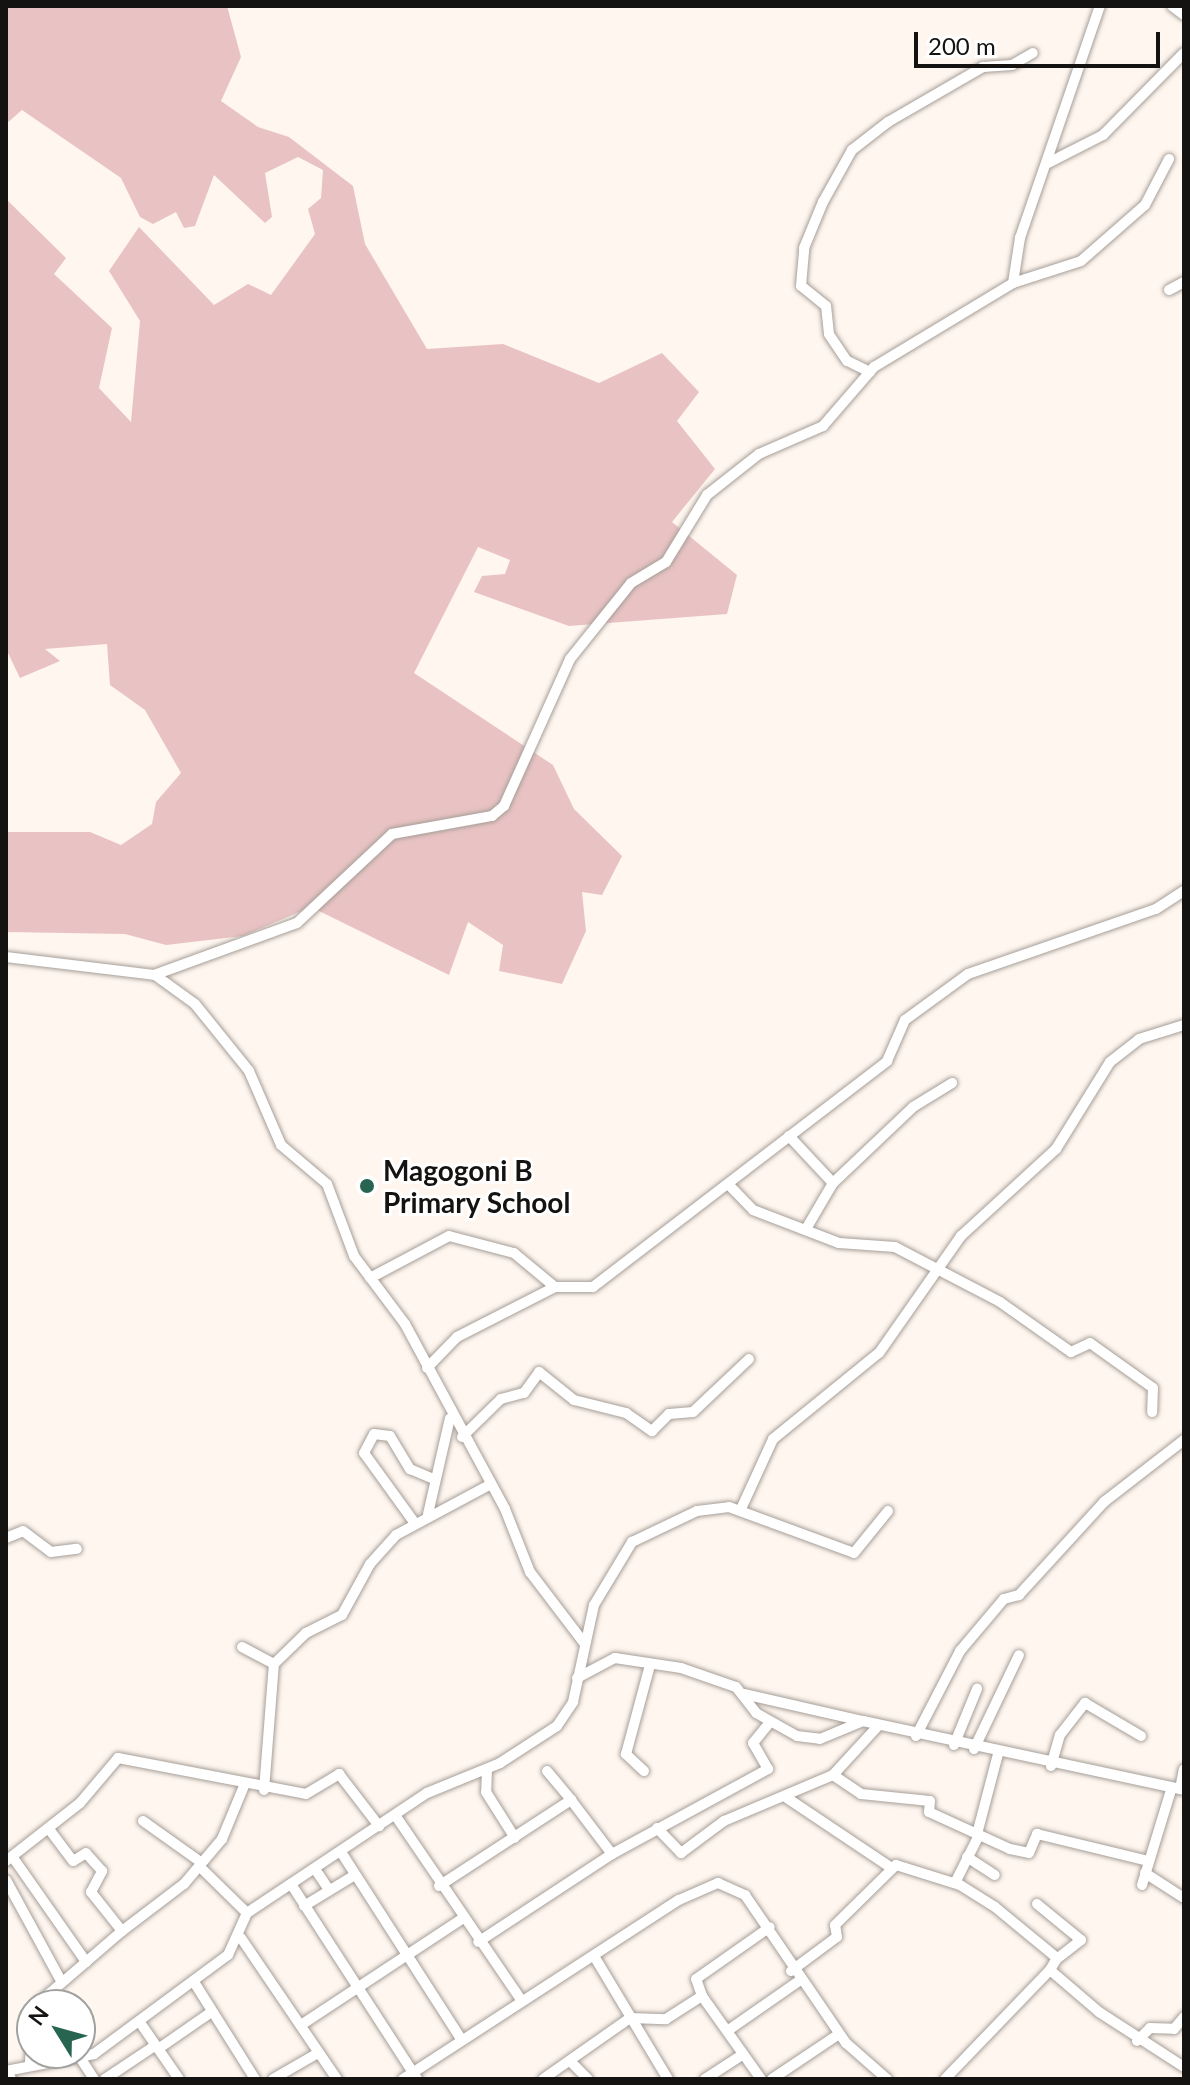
<!DOCTYPE html>
<html>
<head>
<meta charset="utf-8">
<style>
	body { margin:0 }
	#map { position:relative; width:1190px; height:2085px; overflow:hidden; background:#fef6ef; font-family:Lato,sans-serif }
	div>[style] { position:absolute }
	[style*='--x'] { left:calc(var(--x)*1px); top:calc(var(--y)*1px); width:calc(var(--w)*1px); rotate:calc(var(--a)*1deg) }
	.green>* { inset:0; background:#e9c3c4 }
	.roads { filter:drop-shadow(0 0 2px #a69e98) drop-shadow(0 0 2px #a69e98) }
	.minor>* { height:10px; margin:-5px; padding:0 5px; transform-origin:5px; border-radius:5px; background:#fff }
	.secondary>* { height:14px; margin:-7px; padding:0 7px; transform-origin:7px; border-radius:7px; background:#fff }
	.dots>* { width:22px; height:22px; translate:-50% -50%; box-sizing:border-box; border:4px solid #fff; border-radius:50% }
	span { translate:-50% -50%; white-space:nowrap; text-align:center; line-height:1.15; -webkit-text-stroke:6px #fff; paint-order:stroke }
	.poi-label { font-size:28px; color:#151311; font-weight:700 }
	.left { translate:0 -50%; text-align:left }
	.frame { position:absolute; inset:0; border:8px solid #151311; pointer-events:none }
	.north { position:absolute; left:16px; top:1989px; width:80px; height:80px; box-sizing:border-box; background:#fff; border:2px solid #a1a1a0; border-radius:50%; rotate:307deg; font-size:22px; font-weight:700; line-height:32px; text-align:center; color:#151311 }
	.north::after { content:''; display:block; margin:auto; width:28px; height:36px; background:#276551; clip-path:polygon(50% 0,100% 100%,50% 72%,0 100%) }
	.scale { position:absolute; left:914px; top:32px; width:246px; height:36px; box-sizing:border-box; border:4px solid #151311; border-top:0; padding-left:10px; font-size:24px; line-height:28px; white-space:nowrap; color:#151311; -webkit-text-stroke:6px #fff; paint-order:stroke }
</style>
</head>
<body>
<div id="map">
	<div class="green">
		<div style="clip-path:polygon(6px 6px,227px 6px,241px 57px,221px 101px,258px 127px,289px 137px,353px 186px,365px 244px,427px 349px,503px 344px,599px 383px,662px 353px,699px 392px,677px 421px,715px 469px,672px 522px,737px 575px,727px 614px,569px 626px,474px 592px,482px 576px,505px 574px,510px 560px,478px 547px,414px 673px,553px 765px,574px 809px,622px 856px,602px 895px,582px 892px,586px 931px,562px 984px,499px 971px,503px 945px,468px 922px,449px 975px,311px 907px,243px 936px,166px 945px,125px 934px,6px 932px,6px 832px,90px 832px,121px 845px,152px 824px,156px 802px,181px 773px,145px 710px,110px 685px,107px 644px,45px 649px,60px 661px,20px 678px,6px 649px,6px 199px,66px 258px,54px 274px,112px 328px,99px 388px,131px 422px,140px 321px,109px 271px,139px 227px,214px 305px,248px 284px,271px 295px,315px 234px,308px 209px,321px 198px,323px 170px,298px 157px,265px 173px,272px 217px,265px 223px,214px 175px,195px 226px,184px 228px,176px 212px,153px 224px,140px 217px,121px 178px,22px 110px,6px 124px)"></div>
	</div>
	<div class="roads">
		<div class="minor">
			<div style="--x:1172;--y:6;--w:15;--a:37"></div>
			<div style="--x:1048;--y:163;--w:62;--a:-27"></div>
			<div style="--x:1103;--y:135;--w:115;--a:-45.4"></div>
			<div style="--x:1013;--y:283;--w:71;--a:-17.9"></div>
			<div style="--x:1081;--y:261;--w:85;--a:-41.2"></div>
			<div style="--x:1145;--y:205;--w:52;--a:-62.4"></div>
			<div style="--x:1169;--y:290;--w:17;--a:-28"></div>
			<div style="--x:870;--y:372;--w:25;--a:-154"></div>
			<div style="--x:847;--y:361;--w:32;--a:-124"></div>
			<div style="--x:829;--y:334;--w:28;--a:-96"></div>
			<div style="--x:826;--y:306;--w:32;--a:-141"></div>
			<div style="--x:801;--y:286;--w:38;--a:-85"></div>
			<div style="--x:804;--y:248;--w:50;--a:-67.6"></div>
			<div style="--x:823;--y:202;--w:60;--a:-60.9"></div>
			<div style="--x:852;--y:150;--w:46;--a:-37.9"></div>
			<div style="--x:888;--y:122;--w:110;--a:-30.1"></div>
			<div style="--x:983;--y:67;--w:29;--a:-4"></div>
			<div style="--x:1012;--y:65;--w:24;--a:-30"></div>
			<div style="--x:6;--y:957;--w:149;--a:6.9"></div>
			<div style="--x:154;--y:975;--w:152;--a:-20"></div>
			<div style="--x:297;--y:923;--w:130;--a:-43.1"></div>
			<div style="--x:392;--y:834;--w:102;--a:-10.2"></div>
			<div style="--x:492;--y:816;--w:16;--a:-40"></div>
			<div style="--x:504;--y:806;--w:161;--a:-65.8"></div>
			<div style="--x:570;--y:659;--w:97;--a:-51.2"></div>
			<div style="--x:631;--y:583;--w:41;--a:-31"></div>
			<div style="--x:666;--y:562;--w:79;--a:-58.5"></div>
			<div style="--x:707;--y:495;--w:66;--a:-38.3"></div>
			<div style="--x:759;--y:454;--w:70;--a:-23.6"></div>
			<div style="--x:823;--y:426;--w:78;--a:-49.2"></div>
			<div style="--x:874;--y:367;--w:162;--a:-31.1"></div>
			<div style="--x:1013;--y:283;--w:46;--a:-81.2"></div>
			<div style="--x:1020;--y:238;--w:245;--a:-71"></div>
			<div style="--x:155;--y:975;--w:49;--a:35.9"></div>
			<div style="--x:195;--y:1004;--w:86;--a:51.1"></div>
			<div style="--x:249;--y:1071;--w:81;--a:66.6"></div>
			<div style="--x:281;--y:1145;--w:60;--a:40.3"></div>
			<div style="--x:327;--y:1184;--w:77;--a:69.4"></div>
			<div style="--x:354;--y:1256;--w:85;--a:53.1"></div>
			<div style="--x:405;--y:1324;--w:210;--a:61.6"></div>
			<div style="--x:505;--y:1509;--w:68;--a:68.4"></div>
			<div style="--x:530;--y:1572;--w:89;--a:52.7"></div>
			<div style="--x:789;--y:1136;--w:64;--a:46.9"></div>
			<div style="--x:728;--y:1184;--w:36;--a:46"></div>
			<div style="--x:753;--y:1210;--w:92;--a:21"></div>
			<div style="--x:839;--y:1243;--w:56;--a:4.1"></div>
			<div style="--x:895;--y:1247;--w:119;--a:27.6"></div>
			<div style="--x:1000;--y:1302;--w:87;--a:35.2"></div>
			<div style="--x:1071;--y:1352;--w:21;--a:-25"></div>
			<div style="--x:1090;--y:1343;--w:77;--a:35.5"></div>
			<div style="--x:1153;--y:1388;--w:24;--a:92"></div>
			<div style="--x:806;--y:1229;--w:53;--a:-59.6"></div>
			<div style="--x:833;--y:1183;--w:110;--a:-43.5"></div>
			<div style="--x:913;--y:1107;--w:46;--a:-31.6"></div>
			<div style="--x:370;--y:1278;--w:89;--a:-28"></div>
			<div style="--x:449;--y:1236;--w:67;--a:14.7"></div>
			<div style="--x:514;--y:1253;--w:53;--a:39.7"></div>
			<div style="--x:555;--y:1287;--w:38;--a:0"></div>
			<div style="--x:593;--y:1287;--w:371;--a:-37.5"></div>
			<div style="--x:887;--y:1061;--w:45;--a:-66.3"></div>
			<div style="--x:905;--y:1020;--w:78;--a:-36.1"></div>
			<div style="--x:968;--y:974;--w:199;--a:-19.1"></div>
			<div style="--x:1156;--y:909;--w:33;--a:-33"></div>
			<div style="--x:427;--y:1368;--w:43;--a:-45.9"></div>
			<div style="--x:457;--y:1337;--w:110;--a:-27"></div>
			<div style="--x:462;--y:1437;--w:54;--a:-44.3"></div>
			<div style="--x:501;--y:1399;--w:24;--a:-15"></div>
			<div style="--x:524;--y:1393;--w:26;--a:-54"></div>
			<div style="--x:539;--y:1372;--w:45;--a:38.7"></div>
			<div style="--x:574;--y:1400;--w:54;--a:14"></div>
			<div style="--x:626;--y:1413;--w:32;--a:35"></div>
			<div style="--x:652;--y:1431;--w:24;--a:-45"></div>
			<div style="--x:669;--y:1414;--w:24;--a:-5"></div>
			<div style="--x:693;--y:1412;--w:77;--a:-43.4"></div>
			<div style="--x:741;--y:1509;--w:77;--a:-65.4"></div>
			<div style="--x:773;--y:1439;--w:136;--a:-39.1"></div>
			<div style="--x:879;--y:1353;--w:143;--a:-55"></div>
			<div style="--x:961;--y:1236;--w:129;--a:-42.5"></div>
			<div style="--x:1056;--y:1149;--w:102;--a:-58.2"></div>
			<div style="--x:1110;--y:1062;--w:37;--a:-38"></div>
			<div style="--x:1139;--y:1039;--w:47;--a:-17.3"></div>
			<div style="--x:428;--y:1514;--w:98;--a:-77.1"></div>
			<div style="--x:414;--y:1522;--w:85;--a:-125.9"></div>
			<div style="--x:364;--y:1453;--w:21;--a:-62"></div>
			<div style="--x:374;--y:1434;--w:16;--a:7"></div>
			<div style="--x:390;--y:1436;--w:39;--a:59"></div>
			<div style="--x:410;--y:1469;--w:25;--a:23"></div>
			<div style="--x:6;--y:1538;--w:18;--a:-22"></div>
			<div style="--x:23;--y:1531;--w:35;--a:37"></div>
			<div style="--x:51;--y:1552;--w:26;--a:-7"></div>
			<div style="--x:242;--y:1647;--w:36;--a:28"></div>
			<div style="--x:577;--y:1678;--w:43;--a:-27.8"></div>
			<div style="--x:615;--y:1658;--w:67;--a:8.6"></div>
			<div style="--x:681;--y:1668;--w:58;--a:19.1"></div>
			<div style="--x:736;--y:1687;--w:33;--a:52"></div>
			<div style="--x:756;--y:1713;--w:47;--a:29.3"></div>
			<div style="--x:797;--y:1736;--w:23;--a:7"></div>
			<div style="--x:820;--y:1739;--w:47;--a:-22.7"></div>
			<div style="--x:863;--y:1721;--w:328;--a:12.1"></div>
			<div style="--x:744;--y:1694;--w:122;--a:12.8"></div>
			<div style="--x:916;--y:1736;--w:96;--a:-62.6"></div>
			<div style="--x:960;--y:1651;--w:68;--a:-49.8"></div>
			<div style="--x:1004;--y:1599;--w:16;--a:-15"></div>
			<div style="--x:1019;--y:1595;--w:126;--a:-47.6"></div>
			<div style="--x:1104;--y:1502;--w:101;--a:-37.8"></div>
			<div style="--x:954;--y:1745;--w:61;--a:-67.7"></div>
			<div style="--x:974;--y:1749;--w:104;--a:-64.4"></div>
			<div style="--x:1051;--y:1766;--w:32;--a:-74"></div>
			<div style="--x:1060;--y:1735;--w:41;--a:-52"></div>
			<div style="--x:1085;--y:1703;--w:65;--a:30.5"></div>
			<div style="--x:487;--y:1769;--w:23;--a:92"></div>
			<div style="--x:486;--y:1792;--w:54;--a:57.8"></div>
			<div style="--x:547;--y:1771;--w:38;--a:50"></div>
			<div style="--x:644;--y:1771;--w:25;--a:-137"></div>
			<div style="--x:626;--y:1754;--w:92;--a:-74.9"></div>
			<div style="--x:833;--y:1775;--w:34;--a:34"></div>
			<div style="--x:861;--y:1794;--w:69;--a:5.8"></div>
			<div style="--x:930;--y:1801;--w:11;--a:95"></div>
			<div style="--x:929;--y:1812;--w:89;--a:24.6"></div>
			<div style="--x:1010;--y:1849;--w:19;--a:12"></div>
			<div style="--x:1029;--y:1853;--w:21;--a:-67"></div>
			<div style="--x:1037;--y:1834;--w:115;--a:13.6"></div>
			<div style="--x:1180;--y:1789;--w:20;--a:-79"></div>
			<div style="--x:264;--y:1790;--w:126;--a:-85.5"></div>
			<div style="--x:274;--y:1664;--w:45;--a:-44.1"></div>
			<div style="--x:306;--y:1633;--w:40;--a:-26.6"></div>
			<div style="--x:342;--y:1615;--w:58;--a:-61.2"></div>
			<div style="--x:370;--y:1564;--w:39;--a:-48"></div>
			<div style="--x:396;--y:1535;--w:108;--a:-28.2"></div>
			<div style="--x:787;--y:1798;--w:124;--a:33.8"></div>
			<div style="--x:395;--y:1815;--w:224;--a:55.7"></div>
			<div style="--x:143;--y:1821;--w:72;--a:35.4"></div>
			<div style="--x:657;--y:1828;--w:35;--a:46"></div>
			<div style="--x:681;--y:1853;--w:54;--a:-36.7"></div>
			<div style="--x:724;--y:1821;--w:118;--a:-22.9"></div>
			<div style="--x:833;--y:1775;--w:68;--a:-47.4"></div>
			<div style="--x:977;--y:1834;--w:83;--a:-75.3"></div>
			<div style="--x:341;--y:1852;--w:222;--a:57.3"></div>
			<div style="--x:612;--y:1854;--w:178;--a:-28.6"></div>
			<div style="--x:768;--y:1769;--w:30;--a:-120"></div>
			<div style="--x:753;--y:1743;--w:26;--a:-51"></div>
			<div style="--x:967;--y:1857;--w:33;--a:33"></div>
			<div style="--x:14;--y:1859;--w:126;--a:55"></div>
			<div style="--x:6;--y:1861;--w:94;--a:-38.1"></div>
			<div style="--x:80;--y:1803;--w:59;--a:-49.8"></div>
			<div style="--x:118;--y:1758;--w:191;--a:10.8"></div>
			<div style="--x:306;--y:1794;--w:39;--a:-31"></div>
			<div style="--x:339;--y:1774;--w:66;--a:52.4"></div>
			<div style="--x:199;--y:1866;--w:67;--a:44.4"></div>
			<div style="--x:315;--y:1869;--w:25;--a:56"></div>
			<div style="--x:1145;--y:1873;--w:46;--a:32.7"></div>
			<div style="--x:6;--y:1880;--w:115;--a:61.4"></div>
			<div style="--x:955;--y:1883;--w:54;--a:-63.4"></div>
			<div style="--x:291;--y:1884;--w:232;--a:57.1"></div>
			<div style="--x:1142;--y:1885;--w:99;--a:-73"></div>
			<div style="--x:439;--y:1886;--w:158;--a:-33.1"></div>
			<div style="--x:571;--y:1800;--w:68;--a:52.8"></div>
			<div style="--x:612;--y:1854;--w:160;--a:146.7"></div>
			<div style="--x:1037;--y:1904;--w:57;--a:39.3"></div>
			<div style="--x:1081;--y:1940;--w:31;--a:142"></div>
			<div style="--x:304;--y:1906;--w:60;--a:-31.3"></div>
			<div style="--x:122;--y:1931;--w:78;--a:-37.2"></div>
			<div style="--x:184;--y:1884;--w:59;--a:-49.8"></div>
			<div style="--x:222;--y:1839;--w:57;--a:-67.5"></div>
			<div style="--x:241;--y:1938;--w:171;--a:55.8"></div>
			<div style="--x:594;--y:1956;--w:144;--a:59"></div>
			<div style="--x:791;--y:1971;--w:57;--a:-36.5"></div>
			<div style="--x:837;--y:1937;--w:12;--a:-99"></div>
			<div style="--x:835;--y:1925;--w:86;--a:-44.5"></div>
			<div style="--x:896;--y:1865;--w:67;--a:17.4"></div>
			<div style="--x:960;--y:1885;--w:41;--a:32.2"></div>
			<div style="--x:995;--y:1907;--w:80;--a:39.4"></div>
			<div style="--x:1057;--y:1958;--w:14;--a:120"></div>
			<div style="--x:1050;--y:1970;--w:65;--a:40.6"></div>
			<div style="--x:1099;--y:2012;--w:101;--a:32.9"></div>
			<div style="--x:194;--y:1982;--w:115;--a:57.8"></div>
			<div style="--x:702;--y:1996;--w:18;--a:-109"></div>
			<div style="--x:696;--y:1979;--w:90;--a:-35.1"></div>
			<div style="--x:36;--y:2005;--w:113;--a:-40.7"></div>
			<div style="--x:122;--y:1931;--w:50;--a:-128.5"></div>
			<div style="--x:91;--y:1892;--w:24;--a:-62"></div>
			<div style="--x:102;--y:1871;--w:24;--a:-132"></div>
			<div style="--x:86;--y:1853;--w:15;--a:148"></div>
			<div style="--x:73;--y:1861;--w:40;--a:-127"></div>
			<div style="--x:139;--y:2021;--w:70;--a:55.4"></div>
			<div style="--x:301;--y:2025;--w:194;--a:-33.4"></div>
			<div style="--x:730;--y:2029;--w:84;--a:-34.8"></div>
			<div style="--x:1137;--y:2041;--w:18;--a:-45"></div>
			<div style="--x:1150;--y:2028;--w:24;--a:2"></div>
			<div style="--x:1174;--y:2029;--w:16;--a:-50"></div>
			<div style="--x:158;--y:2049;--w:63;--a:-34.7"></div>
			<div style="--x:81;--y:2059;--w:24;--a:57"></div>
			<div style="--x:570;--y:2061;--w:25;--a:45"></div>
			<div style="--x:30;--y:2062;--w:30;--a:-86"></div>
			<div style="--x:6;--y:2071;--w:90;--a:-10.9"></div>
			<div style="--x:94;--y:2054;--w:167;--a:-36.5"></div>
			<div style="--x:228;--y:1955;--w:46;--a:-65.7"></div>
			<div style="--x:247;--y:1913;--w:216;--a:-33.7"></div>
			<div style="--x:427;--y:1793;--w:79;--a:-22.3"></div>
			<div style="--x:500;--y:1763;--w:68;--a:-33"></div>
			<div style="--x:557;--y:1726;--w:29;--a:-56"></div>
			<div style="--x:573;--y:1702;--w:99;--a:-77.8"></div>
			<div style="--x:594;--y:1605;--w:74;--a:-58.9"></div>
			<div style="--x:632;--y:1542;--w:72;--a:-25.5"></div>
			<div style="--x:697;--y:1511;--w:32;--a:-7"></div>
			<div style="--x:729;--y:1507;--w:133;--a:20.2"></div>
			<div style="--x:854;--y:1553;--w:54;--a:-51"></div>
			<div style="--x:105;--y:2079;--w:61;--a:-33.7"></div>
			<div style="--x:273;--y:2079;--w:52;--a:-30"></div>
			<div style="--x:403;--y:2079;--w:329;--a:-33"></div>
			<div style="--x:679;--y:1900;--w:43;--a:-23.6"></div>
			<div style="--x:718;--y:1883;--w:30;--a:24"></div>
			<div style="--x:745;--y:1895;--w:179;--a:55.7"></div>
			<div style="--x:846;--y:2043;--w:55;--a:41.3"></div>
			<div style="--x:543;--y:2079;--w:106;--a:-35"></div>
			<div style="--x:630;--y:2018;--w:36;--a:2"></div>
			<div style="--x:666;--y:2019;--w:43;--a:-32.6"></div>
			<div style="--x:702;--y:1996;--w:102;--a:54.6"></div>
			<div style="--x:705;--y:2079;--w:44;--a:-33"></div>
			<div style="--x:772;--y:2079;--w:81;--a:-33.9"></div>
			<div style="--x:945;--y:2079;--w:151;--a:-46.1"></div>
		</div>
		<div class="secondary">
			<div style="--x:6;--y:2075;--w:5;--a:53"></div>
		</div>
	</div>
	<div class="dots">
		<div style="left:367px;top:1186px;background:#276551"></div>
	</div>
	<div class="poi-label">
		<span class="left" style="left:383px;top:1186px">Magogoni B<br>Primary School</span>
	</div>
	<div class="frame"></div>
	<div class="north">N</div>
	<div class="scale">200 m</div>
</div>
</body>
</html>
